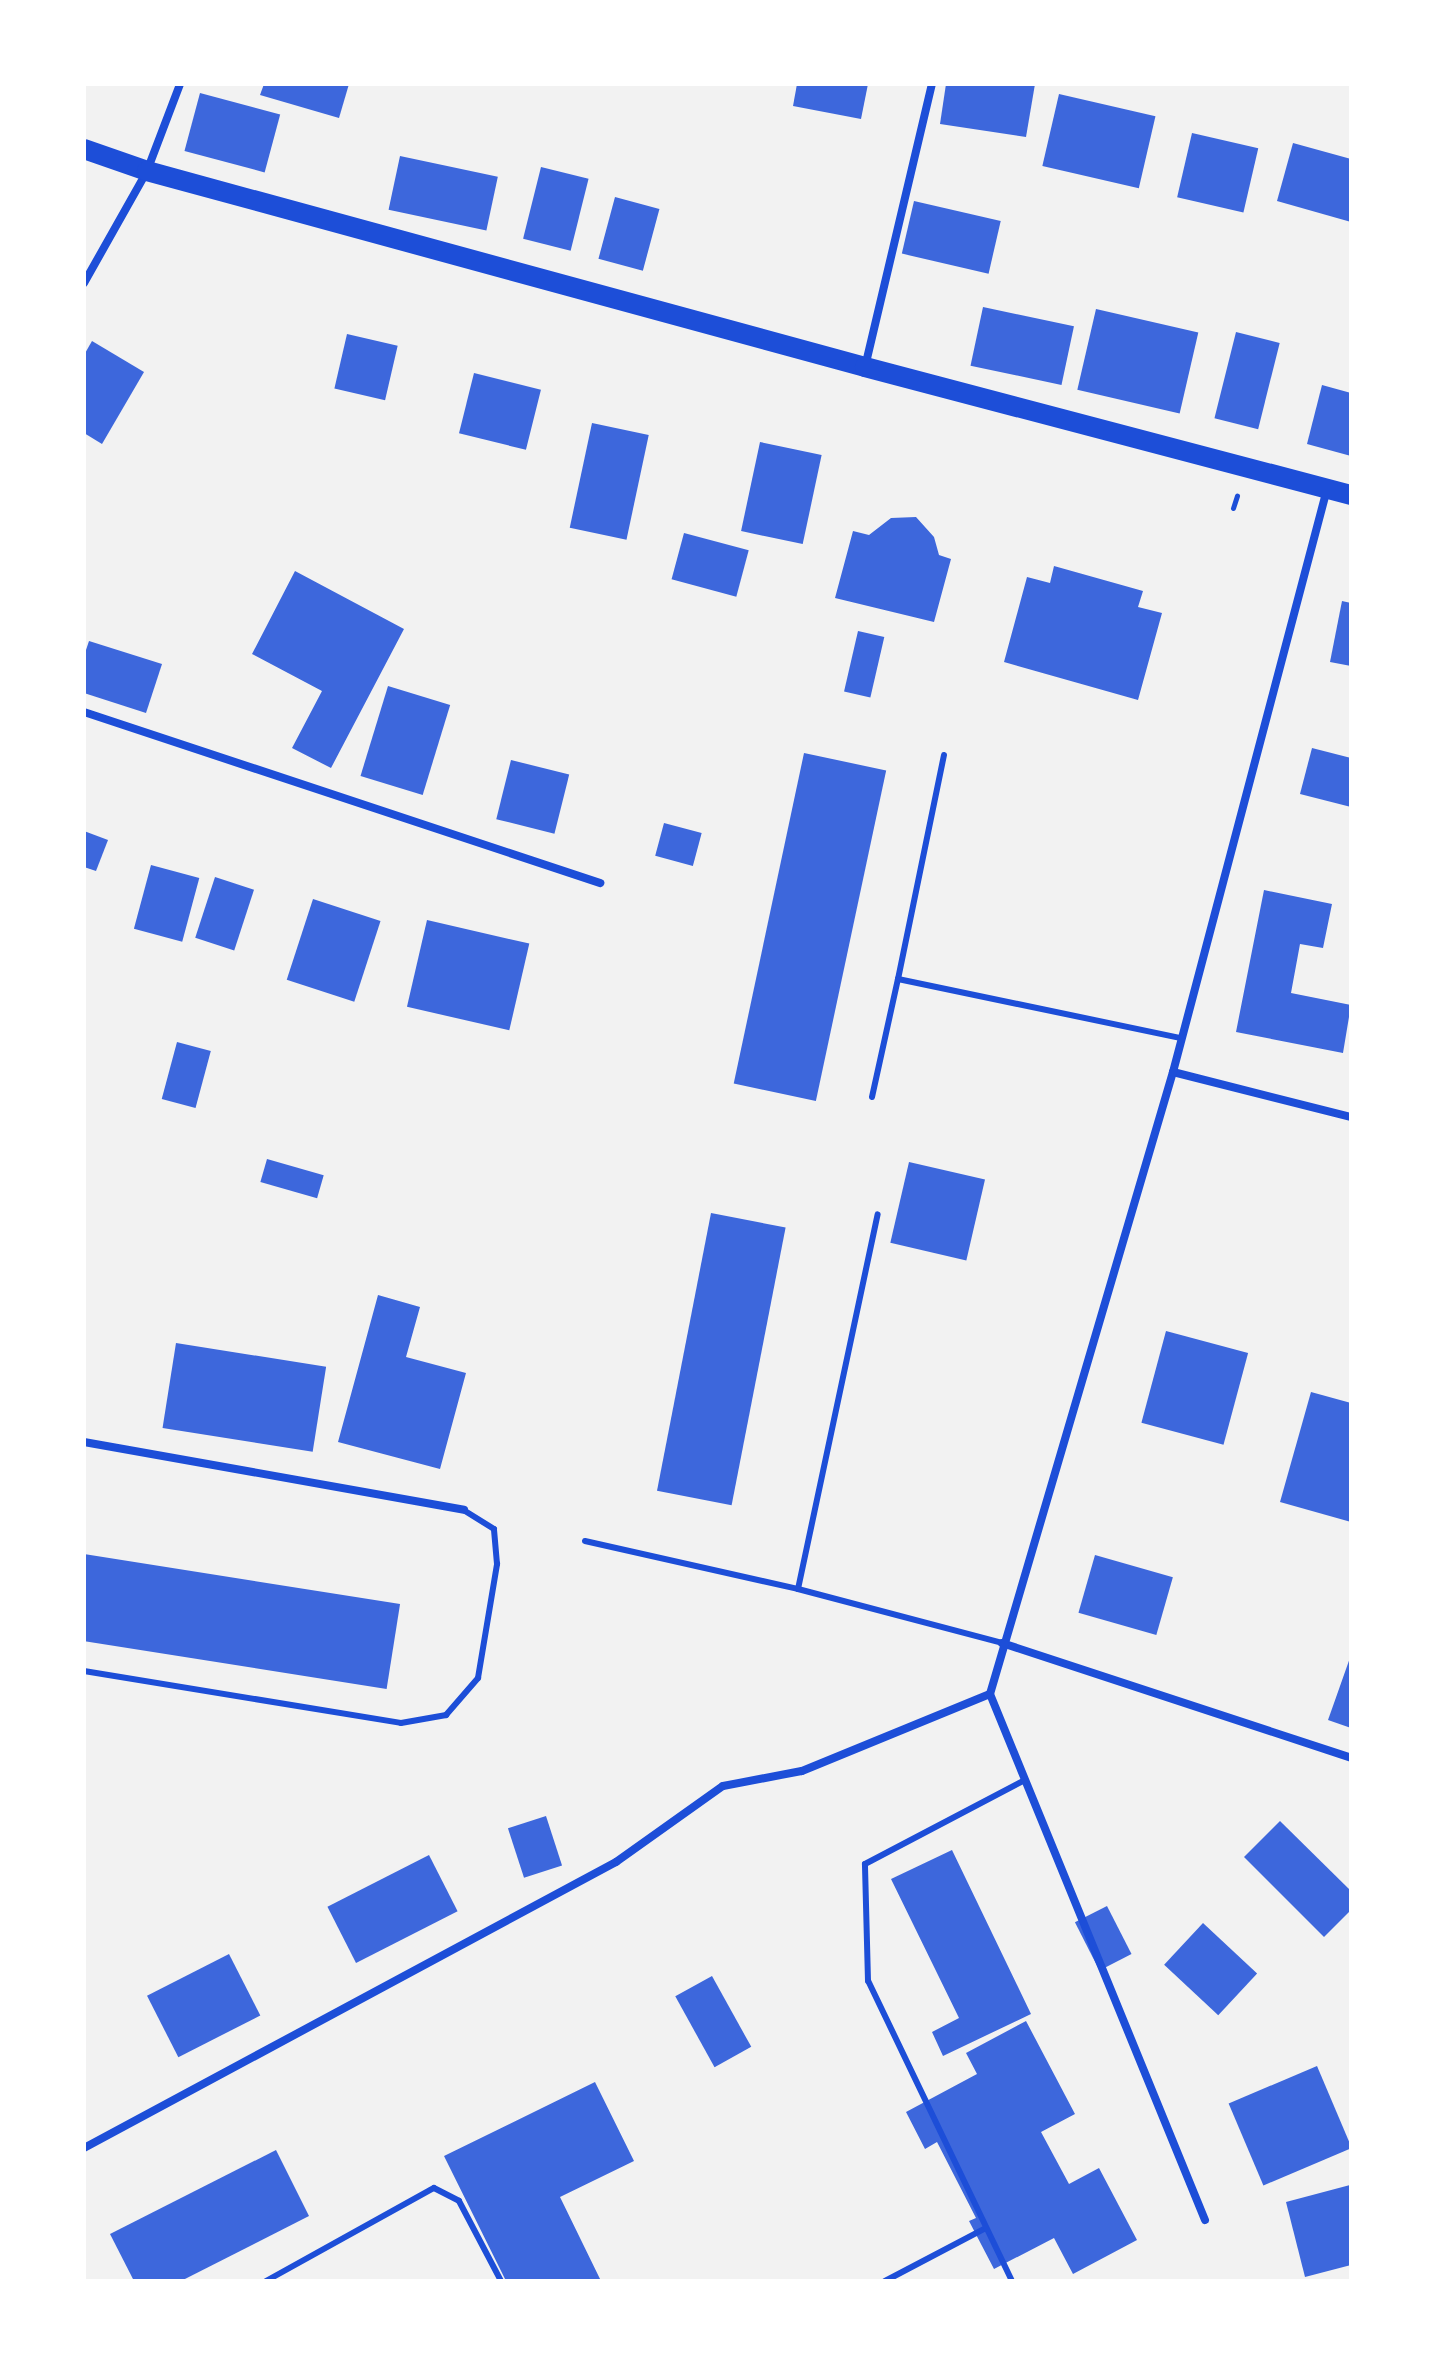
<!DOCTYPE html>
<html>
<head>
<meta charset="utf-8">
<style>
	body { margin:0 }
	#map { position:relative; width:1435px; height:2365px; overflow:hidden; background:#f2f2f2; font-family:"Roboto Condensed",sans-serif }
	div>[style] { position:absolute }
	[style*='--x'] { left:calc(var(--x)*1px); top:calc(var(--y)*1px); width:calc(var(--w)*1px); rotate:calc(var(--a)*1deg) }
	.building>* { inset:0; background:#3d67dc; transform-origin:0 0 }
	.path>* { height:5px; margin:-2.5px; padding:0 2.5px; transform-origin:2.5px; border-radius:2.5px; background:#1d4ed8 }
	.service>* { height:6px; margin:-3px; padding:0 3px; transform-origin:3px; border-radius:3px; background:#1d4ed8 }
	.minor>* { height:8px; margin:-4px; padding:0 4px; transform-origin:4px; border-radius:4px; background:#1d4ed8 }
	.primary>* { height:20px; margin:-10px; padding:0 10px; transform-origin:10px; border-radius:10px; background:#1d4ed8 }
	span { translate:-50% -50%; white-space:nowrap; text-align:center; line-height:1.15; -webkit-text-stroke:6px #fff; paint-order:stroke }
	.frame { position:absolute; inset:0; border:86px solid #fff; pointer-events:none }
</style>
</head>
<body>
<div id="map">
	<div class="building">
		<div style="clip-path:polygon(264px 84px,349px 84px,339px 118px,260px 95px)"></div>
		<div style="clip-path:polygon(797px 84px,868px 84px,861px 119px,793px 106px)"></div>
		<div style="clip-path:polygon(946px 84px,1035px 84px,1026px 137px,940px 124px)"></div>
		<div style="left:200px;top:93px;width:83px;height:60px;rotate:15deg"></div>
		<div style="left:1059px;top:94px;width:99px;height:74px;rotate:13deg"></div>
		<div style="left:1192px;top:133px;width:68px;height:66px;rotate:13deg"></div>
		<div style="clip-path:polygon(1293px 143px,1351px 159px,1351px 222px,1277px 201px)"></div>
		<div style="left:400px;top:156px;width:100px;height:55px;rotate:12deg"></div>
		<div style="left:541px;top:167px;width:49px;height:74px;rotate:14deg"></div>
		<div style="left:615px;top:197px;width:46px;height:64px;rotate:15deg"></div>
		<div style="left:914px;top:201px;width:89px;height:54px;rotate:13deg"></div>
		<div style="left:983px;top:307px;width:93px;height:60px;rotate:12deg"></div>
		<div style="left:1096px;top:309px;width:105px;height:83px;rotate:13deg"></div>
		<div style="left:1236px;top:332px;width:45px;height:89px;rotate:14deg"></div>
		<div style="left:347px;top:334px;width:52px;height:56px;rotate:13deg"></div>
		<div style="clip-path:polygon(92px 341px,144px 372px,102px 444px,84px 433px,84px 355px)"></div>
		<div style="left:474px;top:373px;width:69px;height:62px;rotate:14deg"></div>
		<div style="clip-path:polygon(1322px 385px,1351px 393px,1351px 456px,1307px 444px)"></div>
		<div style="left:592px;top:423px;width:58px;height:107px;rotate:12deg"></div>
		<div style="left:760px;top:442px;width:63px;height:91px;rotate:12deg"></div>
		<div style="clip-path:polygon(916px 517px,934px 537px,939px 555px,951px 559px,934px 622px,835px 598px,853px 531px,869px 535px,891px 518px)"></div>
		<div style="left:684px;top:533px;width:67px;height:48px;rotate:15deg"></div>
		<div style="clip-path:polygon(1054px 566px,1143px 591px,1138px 607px,1162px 613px,1138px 700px,1004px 662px,1027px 577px,1050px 583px)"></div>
		<div style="clip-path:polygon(295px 571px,404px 629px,331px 768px,292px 748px,322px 691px,252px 654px)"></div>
		<div style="clip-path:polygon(1342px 601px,1351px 603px,1351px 666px,1330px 662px)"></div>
		<div style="left:858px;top:631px;width:27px;height:62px;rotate:13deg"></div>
		<div style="clip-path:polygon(89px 641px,162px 664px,146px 713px,84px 693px,84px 656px)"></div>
		<div style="left:388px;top:686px;width:65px;height:94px;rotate:17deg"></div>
		<div style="clip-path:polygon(1312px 748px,1351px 758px,1351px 807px,1300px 794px)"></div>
		<div style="left:804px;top:753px;width:84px;height:338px;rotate:12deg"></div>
		<div style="left:511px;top:760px;width:60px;height:61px;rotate:14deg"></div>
		<div style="left:664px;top:823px;width:39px;height:34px;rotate:15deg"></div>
		<div style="clip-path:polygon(84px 831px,108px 840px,96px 871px,84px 867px)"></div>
		<div style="left:151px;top:865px;width:50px;height:66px;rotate:15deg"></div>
		<div style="left:215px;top:877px;width:41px;height:64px;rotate:18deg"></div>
		<div style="clip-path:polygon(1264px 890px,1332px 904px,1323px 948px,1300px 944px,1291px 993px,1351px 1005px,1343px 1053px,1236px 1032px)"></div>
		<div style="left:313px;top:899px;width:71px;height:85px;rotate:18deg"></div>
		<div style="left:427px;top:920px;width:105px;height:89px;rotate:13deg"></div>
		<div style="left:177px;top:1042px;width:35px;height:59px;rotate:15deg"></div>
		<div style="left:267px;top:1159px;width:59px;height:24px;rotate:16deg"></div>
		<div style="left:909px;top:1162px;width:78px;height:83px;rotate:13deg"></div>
		<div style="left:711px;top:1213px;width:76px;height:283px;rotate:11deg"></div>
		<div style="clip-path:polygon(378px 1295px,420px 1307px,406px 1357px,466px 1373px,440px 1469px,338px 1442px)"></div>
		<div style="left:1166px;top:1331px;width:85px;height:95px;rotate:15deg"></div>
		<div style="left:176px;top:1343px;width:152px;height:86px;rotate:9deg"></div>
		<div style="clip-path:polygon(1311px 1392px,1351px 1403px,1351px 1522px,1280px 1502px)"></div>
		<div style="left:84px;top:1554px;width:320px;height:86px;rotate:9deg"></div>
		<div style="left:1095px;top:1555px;width:81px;height:60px;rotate:16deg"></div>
		<div style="clip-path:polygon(1351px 1655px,1351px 1728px,1328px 1720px)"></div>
		<div style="left:546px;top:1816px;width:52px;height:40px;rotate:72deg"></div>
		<div style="clip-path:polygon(1280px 1821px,1351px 1891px,1351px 1910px,1324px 1937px,1244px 1857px)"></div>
		<div style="clip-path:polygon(952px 1850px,1031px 2014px,943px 2056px,932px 2032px,959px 2018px,891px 1879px)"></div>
		<div style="left:429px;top:1855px;width:63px;height:114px;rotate:63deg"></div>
		<div style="left:1107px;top:1906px;width:54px;height:36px;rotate:63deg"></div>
		<div style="left:1203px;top:1923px;width:74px;height:57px;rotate:43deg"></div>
		<div style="left:229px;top:1954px;width:69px;height:92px;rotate:63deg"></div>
		<div style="left:712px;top:1976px;width:81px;height:42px;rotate:61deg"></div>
		<div style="clip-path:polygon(1026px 2021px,1075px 2114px,1041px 2132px,1069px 2184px,1099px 2168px,1137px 2240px,1073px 2274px,1054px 2238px,994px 2269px,969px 2221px,976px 2218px,937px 2142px,925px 2149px,906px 2112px,977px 2074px,966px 2053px)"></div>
		<div style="left:1317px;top:2066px;width:89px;height:96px;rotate:67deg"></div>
		<div style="clip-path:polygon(595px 2082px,634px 2161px,560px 2197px,601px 2281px,506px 2281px,444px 2156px)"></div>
		<div style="clip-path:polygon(276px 2150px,309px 2216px,181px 2281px,134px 2281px,110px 2234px)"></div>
		<div style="clip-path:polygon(1350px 2185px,1351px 2265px,1305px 2277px,1286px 2202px)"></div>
	</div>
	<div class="path">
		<div style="--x:1233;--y:508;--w:13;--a:-72"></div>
	</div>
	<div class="service">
		<div style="--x:944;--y:755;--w:229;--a:101.6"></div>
		<div style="--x:898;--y:979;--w:289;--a:11.8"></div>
		<div style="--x:872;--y:1097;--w:121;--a:-77.6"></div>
		<div style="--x:585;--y:1541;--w:218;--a:12.7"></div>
		<div style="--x:798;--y:1589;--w:211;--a:14.8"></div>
		<div style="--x:798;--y:1589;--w:383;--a:-78"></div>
		<div style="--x:84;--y:1671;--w:321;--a:9.3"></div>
		<div style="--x:401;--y:1723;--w:46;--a:-10.1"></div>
		<div style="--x:446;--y:1715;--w:49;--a:-49.1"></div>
		<div style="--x:478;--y:1678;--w:116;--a:-80.5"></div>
		<div style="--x:497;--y:1564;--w:35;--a:-95"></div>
		<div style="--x:494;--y:1529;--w:36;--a:-148"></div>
		<div style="--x:266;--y:2281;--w:192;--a:-29"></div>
		<div style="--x:434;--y:2188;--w:28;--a:27"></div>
		<div style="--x:459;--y:2201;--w:90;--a:62.3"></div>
		<div style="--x:885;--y:2281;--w:112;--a:-27.7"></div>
		<div style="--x:1012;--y:2281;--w:333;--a:-115.6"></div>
		<div style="--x:868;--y:1981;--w:117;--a:-91.5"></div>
		<div style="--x:865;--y:1864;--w:181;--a:-27.7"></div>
	</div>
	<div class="minor">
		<div style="--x:84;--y:283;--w:129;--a:-60.6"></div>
		<div style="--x:147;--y:171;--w:93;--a:-69.2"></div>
		<div style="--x:865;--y:367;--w:291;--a:-76.7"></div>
		<div style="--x:84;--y:712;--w:544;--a:18.33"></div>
		<div style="--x:1173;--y:1072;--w:184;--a:14.2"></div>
		<div style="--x:84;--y:1442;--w:386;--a:10.1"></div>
		<div style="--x:1002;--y:1643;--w:367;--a:18.2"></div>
		<div style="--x:84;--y:2148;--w:604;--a:-28.26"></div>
		<div style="--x:616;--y:1862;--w:131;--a:-35.4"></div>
		<div style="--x:723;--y:1786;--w:80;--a:-10.8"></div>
		<div style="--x:802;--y:1771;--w:203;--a:-22.3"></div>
		<div style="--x:1205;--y:2220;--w:568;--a:-112.23"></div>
		<div style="--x:990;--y:1694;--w:648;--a:-73.61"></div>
		<div style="--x:1173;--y:1072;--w:603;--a:-75.2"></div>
	</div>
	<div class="primary">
		<div style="--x:84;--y:149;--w:67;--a:19.2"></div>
		<div style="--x:147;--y:171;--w:744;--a:15.27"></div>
		<div style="--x:865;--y:367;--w:503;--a:14.76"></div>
	</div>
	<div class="frame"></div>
</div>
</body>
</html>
